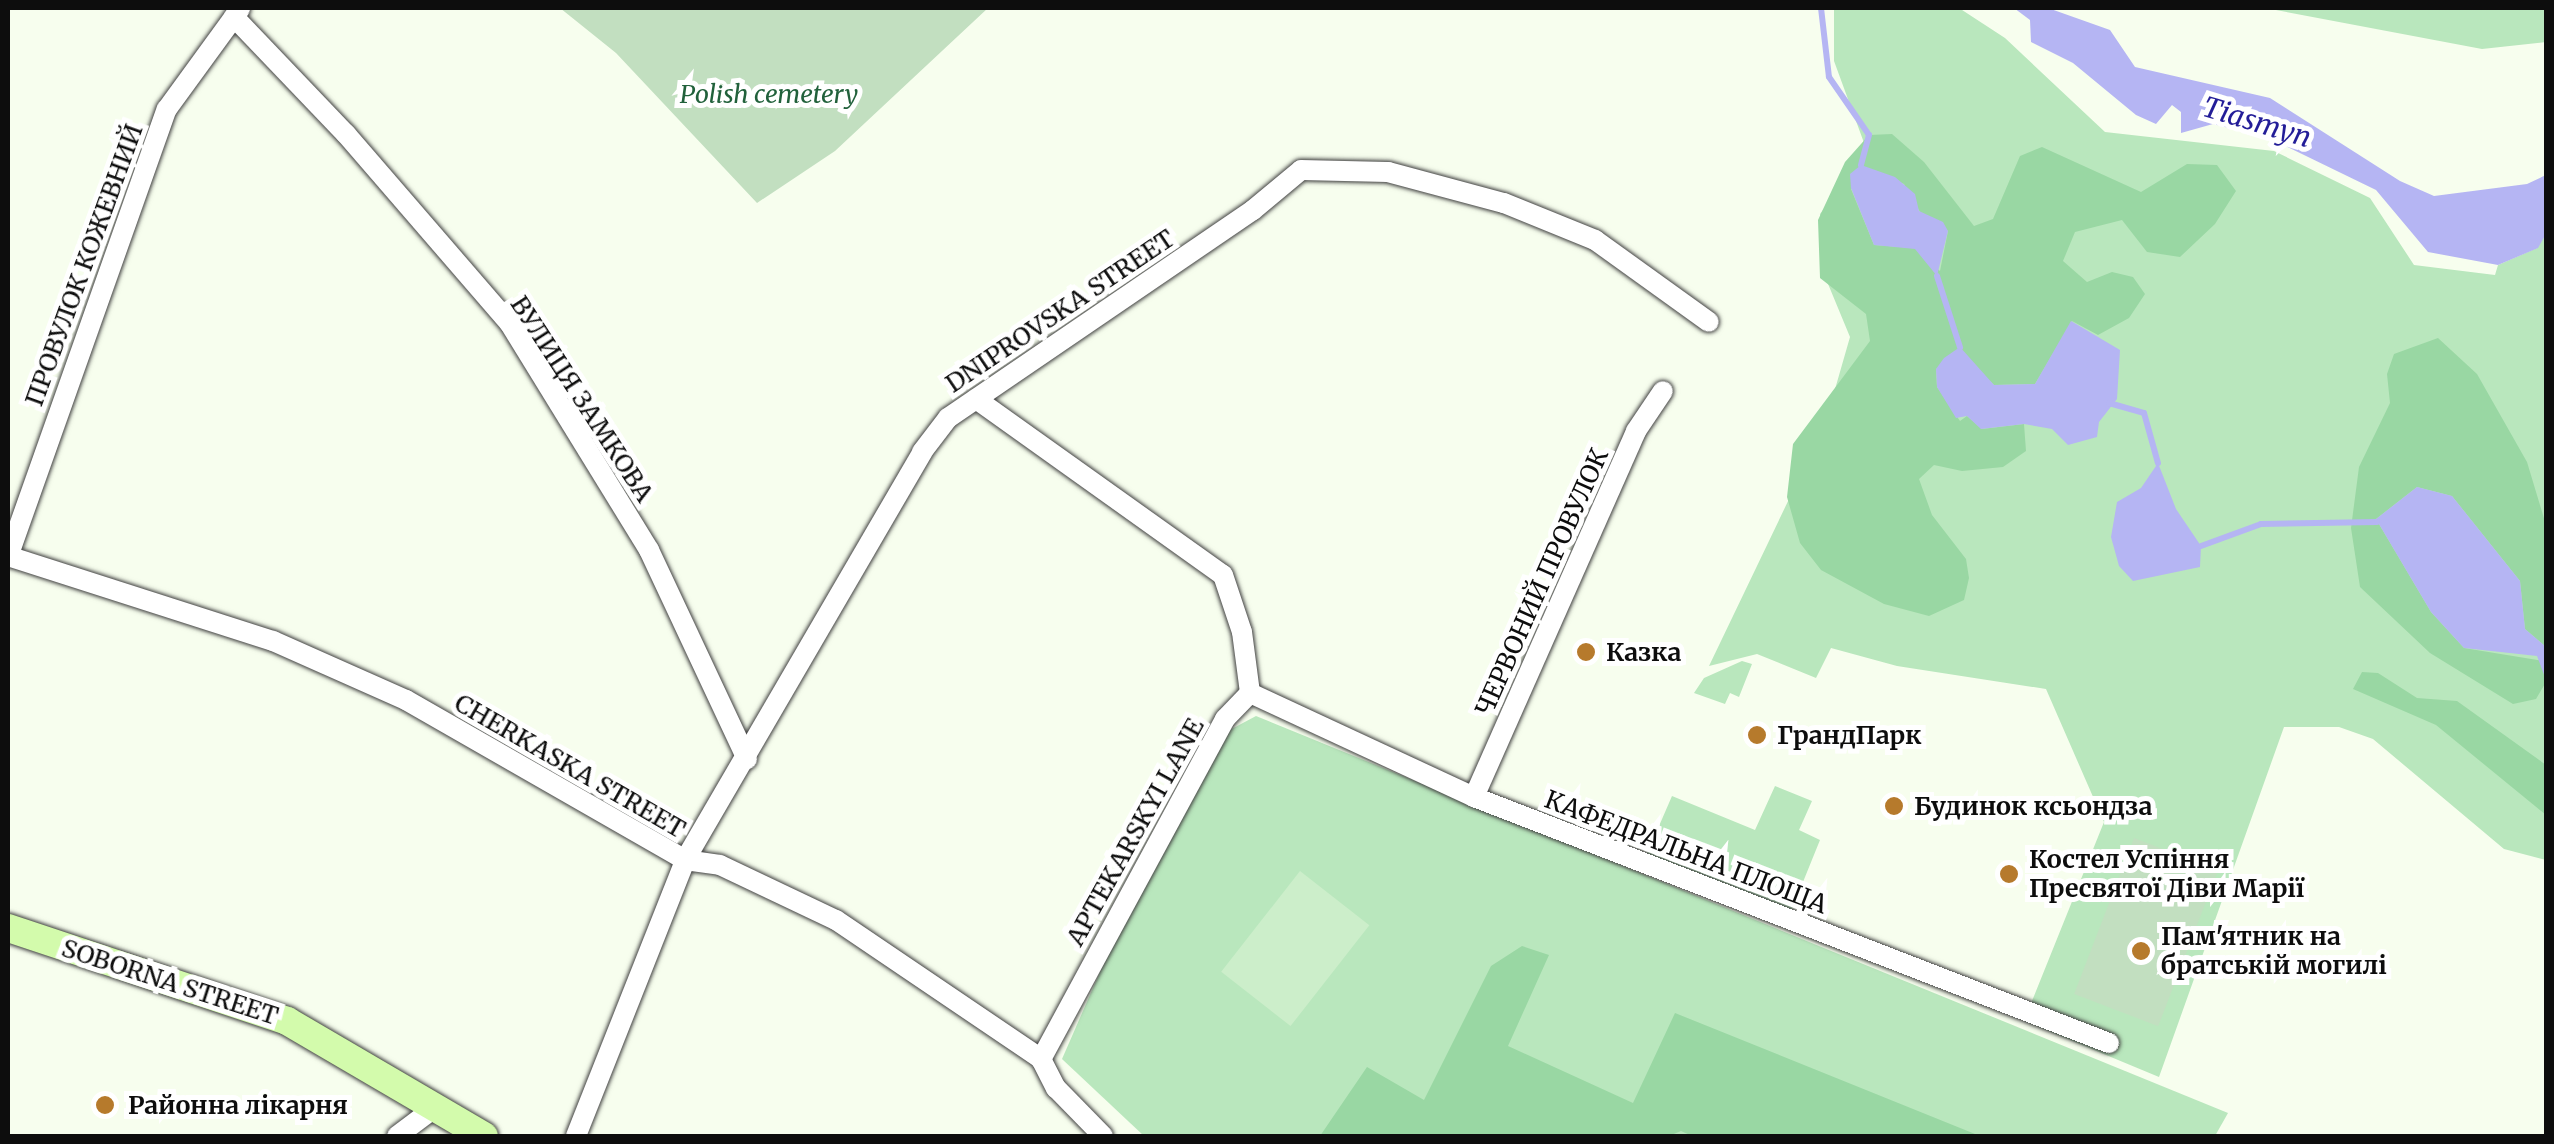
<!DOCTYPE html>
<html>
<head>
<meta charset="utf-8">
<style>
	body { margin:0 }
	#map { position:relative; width:2554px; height:1144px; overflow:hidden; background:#f7feee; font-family:Merriweather,serif }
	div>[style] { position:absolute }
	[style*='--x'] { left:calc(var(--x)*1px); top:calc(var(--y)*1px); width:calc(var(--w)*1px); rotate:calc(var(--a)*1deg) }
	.green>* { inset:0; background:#b9e7bd }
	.forest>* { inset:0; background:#99d7a3 }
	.cemetery>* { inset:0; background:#c2dfc0; transform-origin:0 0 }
	.pitch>* { inset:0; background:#cceeca; transform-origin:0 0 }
	.water>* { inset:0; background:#b5b5f3 }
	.stream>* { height:6px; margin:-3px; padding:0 3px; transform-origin:3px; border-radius:3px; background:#b5b5f3 }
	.roads { filter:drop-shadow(0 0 2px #404040) drop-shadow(0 0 2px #404040) }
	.minor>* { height:20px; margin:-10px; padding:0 10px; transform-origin:10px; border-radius:10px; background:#fff }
	.secondary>* { height:28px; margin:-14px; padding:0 14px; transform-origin:14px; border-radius:14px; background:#d3fbac }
	.dots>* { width:28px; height:28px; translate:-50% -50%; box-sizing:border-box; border:5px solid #fff; border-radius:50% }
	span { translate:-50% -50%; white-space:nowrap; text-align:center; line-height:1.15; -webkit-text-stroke:10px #fff; paint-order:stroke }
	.park-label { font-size:25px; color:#21613b; font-style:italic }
	.street-label { font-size:25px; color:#0d0d0d }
	.poi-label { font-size:25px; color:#0d0d0d; font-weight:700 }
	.left { translate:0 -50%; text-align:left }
	.water-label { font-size:28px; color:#231d98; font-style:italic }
	.frame { position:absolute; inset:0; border:10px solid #0d0d0d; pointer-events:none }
</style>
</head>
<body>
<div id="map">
	<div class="green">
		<div style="clip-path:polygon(1834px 8px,1959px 8px,2005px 38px,2105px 132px,2274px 151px,2370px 198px,2414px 265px,2495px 275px,2498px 265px,2537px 248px,2546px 234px,2546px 860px,2504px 849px,2373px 739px,2339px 727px,2284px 727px,2159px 1077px,2024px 1021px,2104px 822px,2046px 689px,1897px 666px,1831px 648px,1816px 678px,1757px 654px,1709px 666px,1825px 424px,1850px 337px,1826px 279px,1820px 214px,1867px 151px,1834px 61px)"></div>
		<div style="clip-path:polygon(2265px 8px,2546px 8px,2546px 42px,2482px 49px)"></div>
		<div style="clip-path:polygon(1742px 661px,1752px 664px,1739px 697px,1730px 693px,1725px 704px,1694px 693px,1704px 678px)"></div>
		<div style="clip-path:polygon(1256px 716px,2228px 1113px,2215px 1136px,1144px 1136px,1062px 1059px,1124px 917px,1226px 732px)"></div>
		<div style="clip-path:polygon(1775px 786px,1812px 801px,1799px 830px,1820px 840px,1788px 919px,1643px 863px,1672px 796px,1755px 830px)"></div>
	</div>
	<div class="forest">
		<div style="clip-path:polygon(evenodd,1892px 134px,1924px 162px,1974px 226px,1993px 219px,2020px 156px,2042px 147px,2141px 192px,2187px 164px,2217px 165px,2236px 191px,2215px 224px,2180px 257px,2147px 252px,2122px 220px,2075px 232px,2063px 261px,2087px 282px,2112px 272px,2133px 277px,2145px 294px,2129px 318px,2098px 335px,2072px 321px,2035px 384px,1994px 385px,1964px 356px,1936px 369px,1937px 387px,1960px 421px,1967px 416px,1982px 429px,2024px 424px,2026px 451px,2003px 467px,1962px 471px,1934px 465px,1919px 479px,1932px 515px,1966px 559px,1969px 578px,1964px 600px,1929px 616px,1884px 604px,1821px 570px,1800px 543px,1787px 497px,1793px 444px,1870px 341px,1866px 314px,1820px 278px,1818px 220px,1845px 162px,1869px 135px,1892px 134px,1872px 170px,1904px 184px,1920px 212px,1948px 231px,1940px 271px,1915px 248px,1874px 245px,1851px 189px,1872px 170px)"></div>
		<div style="clip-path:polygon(2438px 338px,2477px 374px,2527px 462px,2546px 525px,2546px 647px,2525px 629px,2520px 581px,2452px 496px,2417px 487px,2376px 519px,2431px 612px,2464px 648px,2543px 661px,2546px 682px,2536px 699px,2513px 704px,2430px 653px,2360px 587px,2351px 528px,2359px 467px,2390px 403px,2387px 374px,2394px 354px)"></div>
		<div style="clip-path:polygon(2362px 672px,2378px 673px,2417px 698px,2457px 701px,2546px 765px,2546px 815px,2436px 725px,2353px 689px)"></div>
		<div style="clip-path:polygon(1522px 946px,1549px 955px,1508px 1046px,1633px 1103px,1675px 1013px,1980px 1136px,1692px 1136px,1681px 1131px,1669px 1136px,1320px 1136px,1367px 1067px,1424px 1100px,1491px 966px)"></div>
	</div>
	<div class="cemetery">
		<div style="clip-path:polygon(560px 8px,988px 8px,835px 151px,757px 203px,616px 53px)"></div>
		<div style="left:2134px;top:838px;width:90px;height:167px;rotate:21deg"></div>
	</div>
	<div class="pitch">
		<div style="left:1300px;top:871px;width:88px;height:128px;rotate:38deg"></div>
	</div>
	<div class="water">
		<div style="clip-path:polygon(2014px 8px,2048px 8px,2110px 30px,2135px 67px,2270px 98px,2400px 181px,2434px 196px,2527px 184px,2546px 175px,2546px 234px,2538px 248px,2498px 265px,2428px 252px,2376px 190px,2269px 138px,2213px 124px,2181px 133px,2181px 112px,2172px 105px,2156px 124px,2136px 115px,2073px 63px,2031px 42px,2030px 20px)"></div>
		<div style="clip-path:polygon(1861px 165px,1895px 177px,1915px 194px,1919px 211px,1943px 222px,1948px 231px,1937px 276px,1915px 249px,1874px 245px,1851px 188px,1850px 174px)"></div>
		<div style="clip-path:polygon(2071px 321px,2120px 350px,2117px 399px,2099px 422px,2097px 437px,2068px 445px,2052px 429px,2024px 424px,1981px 429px,1967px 416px,1956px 418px,1937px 387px,1936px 369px,1944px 358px,1960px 347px,1994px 385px,2035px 384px)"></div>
		<div style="clip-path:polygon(2158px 463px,2176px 509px,2201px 546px,2200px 567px,2133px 581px,2119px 566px,2111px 537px,2117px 502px,2141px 488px)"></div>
		<div style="clip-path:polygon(2417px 487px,2452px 496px,2520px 581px,2525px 629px,2546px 647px,2546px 680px,2537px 656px,2464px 648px,2431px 612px,2376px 519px)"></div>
	</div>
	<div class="stream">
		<div style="--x:1821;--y:8;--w:69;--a:83.4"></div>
		<div style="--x:1829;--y:77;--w:70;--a:55.4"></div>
		<div style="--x:1869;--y:135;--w:31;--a:105"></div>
		<div style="--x:1937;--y:276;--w:75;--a:72.1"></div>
		<div style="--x:2109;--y:403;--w:36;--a:16"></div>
		<div style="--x:2144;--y:413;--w:52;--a:74.4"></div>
		<div style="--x:2201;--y:546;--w:64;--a:-20.1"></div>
		<div style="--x:2261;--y:524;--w:116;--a:-1"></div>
	</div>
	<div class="roads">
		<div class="minor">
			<div style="--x:234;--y:17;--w:162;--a:46.3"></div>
			<div style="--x:346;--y:134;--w:251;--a:49.2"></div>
			<div style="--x:510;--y:324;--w:265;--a:58.4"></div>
			<div style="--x:649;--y:550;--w:231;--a:64.9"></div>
			<div style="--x:976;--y:399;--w:303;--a:35.5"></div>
			<div style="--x:1223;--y:575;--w:60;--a:71.6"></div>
			<div style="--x:1242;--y:632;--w:62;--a:82.5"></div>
			<div style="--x:1250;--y:693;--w:36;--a:134"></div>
			<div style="--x:1225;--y:719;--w:387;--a:118.4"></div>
			<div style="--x:8;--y:556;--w:278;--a:17.8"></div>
			<div style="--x:273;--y:641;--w:145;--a:23.9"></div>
			<div style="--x:406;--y:700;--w:322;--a:29.8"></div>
			<div style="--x:685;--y:860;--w:35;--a:8"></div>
			<div style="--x:720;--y:865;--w:128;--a:25.4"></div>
			<div style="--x:836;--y:920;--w:248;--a:34.1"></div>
			<div style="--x:1041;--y:1059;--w:33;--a:63"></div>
			<div style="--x:1056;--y:1088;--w:67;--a:45.6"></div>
			<div style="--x:8;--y:557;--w:475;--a:-70.5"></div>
			<div style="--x:167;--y:109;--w:124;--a:-53.9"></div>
			<div style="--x:1250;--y:693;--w:247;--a:24.9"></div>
			<div style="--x:1474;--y:797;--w:681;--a:21.18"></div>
			<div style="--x:1474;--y:797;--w:400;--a:-66.1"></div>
			<div style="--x:1636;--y:431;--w:48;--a:-56"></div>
			<div style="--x:397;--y:1136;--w:50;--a:-36.9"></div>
			<div style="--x:576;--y:1136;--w:297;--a:-68.4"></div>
			<div style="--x:685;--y:860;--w:472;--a:-59.8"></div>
			<div style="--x:922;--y:452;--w:43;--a:-52.6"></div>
			<div style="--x:948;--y:418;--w:369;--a:-34.3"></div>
			<div style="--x:1253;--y:210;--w:62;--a:-39.8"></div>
			<div style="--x:1301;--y:170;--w:87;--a:1.3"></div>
			<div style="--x:1388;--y:172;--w:120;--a:15"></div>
			<div style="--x:1504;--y:203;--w:98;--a:22.1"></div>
			<div style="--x:1595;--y:240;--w:140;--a:35.7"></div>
		</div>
		<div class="secondary">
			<div style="--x:8;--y:928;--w:294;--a:18.4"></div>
			<div style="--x:287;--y:1021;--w:228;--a:30.3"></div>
		</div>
	</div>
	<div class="dots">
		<div style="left:1586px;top:652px;background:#b67a2c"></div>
		<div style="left:1757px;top:735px;background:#b67a2c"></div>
		<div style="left:1894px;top:806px;background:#b67a2c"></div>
		<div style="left:2009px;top:874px;background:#b67a2c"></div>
		<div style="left:2141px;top:951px;background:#b67a2c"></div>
		<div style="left:105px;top:1105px;background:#b67a2c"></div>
	</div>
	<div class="park-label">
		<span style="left:769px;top:94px">Polish cemetery</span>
	</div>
	<div class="street-label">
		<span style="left:84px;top:265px;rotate:-70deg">ПРОВУЛОК КОЖЕВНИЙ</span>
		<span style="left:1060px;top:311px;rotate:-34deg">DNIPROVSKA STREET</span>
		<span style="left:582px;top:399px;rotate:57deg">ВУЛИЦЯ ЗАМКОВА</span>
		<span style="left:1542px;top:582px;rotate:-66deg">ЧЕРВОНИЙ ПРОВУЛОК</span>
		<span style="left:570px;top:766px;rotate:30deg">CHERKASKA STREET</span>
		<span style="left:1135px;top:832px;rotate:-61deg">APTEKARSKYI LANE</span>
		<span style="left:1686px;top:852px;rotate:21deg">КАФЕДРАЛЬНА ПЛОЩА</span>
		<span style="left:170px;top:982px;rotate:18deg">SOBORNA STREET</span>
	</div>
	<div class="poi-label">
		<span class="left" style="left:1606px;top:652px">Казка</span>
		<span class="left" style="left:1777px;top:735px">ГрандПарк</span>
		<span class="left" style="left:1914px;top:806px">Будинок ксьондза</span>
		<span class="left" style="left:2029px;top:874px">Костел Успіння<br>Пресвятої Діви Марії</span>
		<span class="left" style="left:2161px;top:951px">Пам'ятник на<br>братській могилі</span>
		<span class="left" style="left:128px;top:1105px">Районна лікарня</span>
	</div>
	<div class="water-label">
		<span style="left:2257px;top:122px;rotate:17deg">Tiasmyn</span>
	</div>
	<div class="frame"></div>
</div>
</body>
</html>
